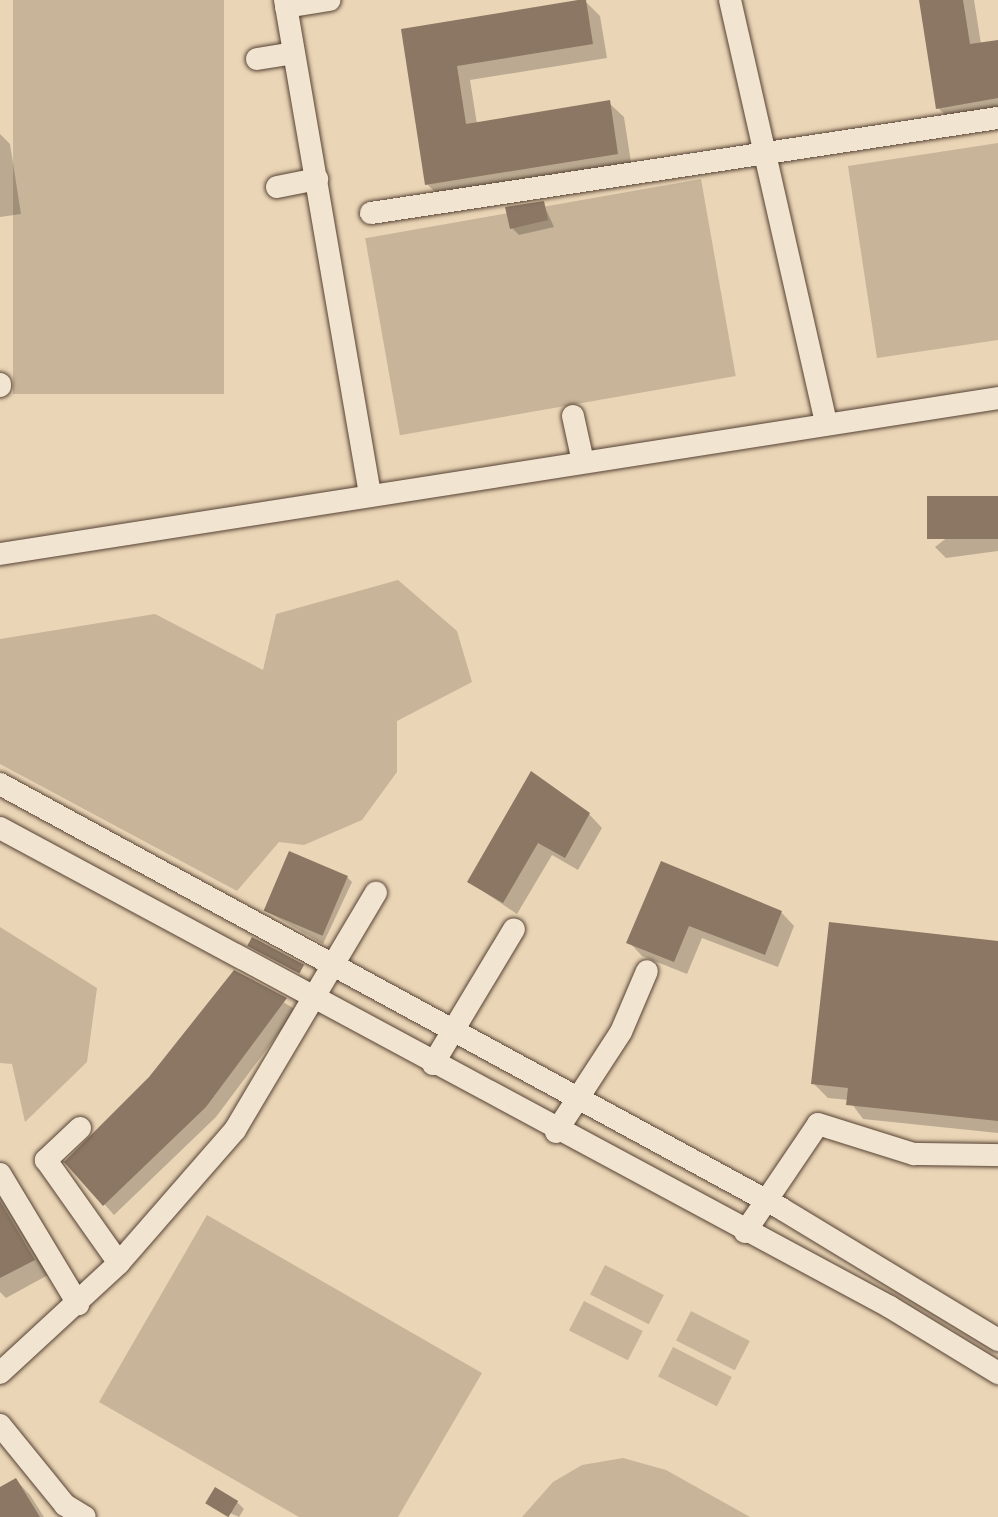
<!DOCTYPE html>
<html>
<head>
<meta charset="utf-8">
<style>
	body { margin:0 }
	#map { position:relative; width:998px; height:1517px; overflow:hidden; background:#ead5b6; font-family:"Old Standard TT",serif }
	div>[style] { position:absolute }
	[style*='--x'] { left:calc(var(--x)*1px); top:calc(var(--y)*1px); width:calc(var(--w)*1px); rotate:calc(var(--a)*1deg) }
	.green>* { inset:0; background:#c8b499; transform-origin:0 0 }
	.shadow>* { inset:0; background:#0003 }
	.building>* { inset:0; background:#8b7763; transform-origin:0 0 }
	.roads { filter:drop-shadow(0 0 2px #564234) drop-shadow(0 0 2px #564234) }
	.minor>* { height:22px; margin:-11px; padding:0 11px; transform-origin:11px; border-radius:11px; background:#f1e4d0 }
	span { translate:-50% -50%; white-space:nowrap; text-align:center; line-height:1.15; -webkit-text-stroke:7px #f1e4d0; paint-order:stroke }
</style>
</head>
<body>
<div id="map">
	<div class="green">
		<div style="left:13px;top:0;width:211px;height:394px"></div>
		<div style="clip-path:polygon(998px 143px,998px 340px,877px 358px,848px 166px)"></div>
		<div style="left:701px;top:179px;width:200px;height:341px;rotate:80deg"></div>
		<div style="clip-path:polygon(398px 580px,457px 631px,472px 682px,397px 721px,397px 772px,362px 820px,304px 845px,279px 842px,237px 891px,0 764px,0 639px,155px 614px,263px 670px,276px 614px)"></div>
		<div style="clip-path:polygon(0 927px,97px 988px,87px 1062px,25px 1122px,12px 1064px,0 1063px)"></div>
		<div style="clip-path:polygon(207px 1215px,482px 1373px,398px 1517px,299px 1517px,99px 1402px)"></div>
		<div style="left:605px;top:1265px;width:66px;height:33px;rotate:27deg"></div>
		<div style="left:584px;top:1301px;width:66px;height:33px;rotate:27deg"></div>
		<div style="left:691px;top:1311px;width:66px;height:33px;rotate:27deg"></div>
		<div style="left:673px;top:1347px;width:66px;height:33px;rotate:27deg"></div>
		<div style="clip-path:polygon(623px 1458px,666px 1470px,750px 1517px,522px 1517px,553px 1482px,582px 1465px)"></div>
	</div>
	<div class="shadow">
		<div style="clip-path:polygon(921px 0,974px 0,981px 44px,998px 42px,998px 115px,953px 122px,938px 108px)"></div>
		<div style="clip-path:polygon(585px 1px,600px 16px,607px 58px,470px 80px,477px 124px,609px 103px,624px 117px,632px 169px,442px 199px,427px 184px,403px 30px)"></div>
		<div style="clip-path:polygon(0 134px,10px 144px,21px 214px,0 217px)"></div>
		<div style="clip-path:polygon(543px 203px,554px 227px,519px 235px,512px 228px)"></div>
		<div style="clip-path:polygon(998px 498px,998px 551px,946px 558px,935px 547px)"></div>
		<div style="clip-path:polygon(589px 814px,602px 828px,578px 870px,552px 855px,517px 914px,469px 882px)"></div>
		<div style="clip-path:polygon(662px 864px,781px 912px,794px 926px,778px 967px,702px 938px,687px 974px,642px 956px,629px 942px)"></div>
		<div style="clip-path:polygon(347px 877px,352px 882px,323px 944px,266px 911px)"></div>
		<div style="clip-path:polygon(998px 943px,998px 1133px,863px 1119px,849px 1100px,828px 1098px,813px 1083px)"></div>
		<div style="clip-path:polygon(235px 972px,296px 1010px,216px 1117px,114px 1215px,67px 1162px,151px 1078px)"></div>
		<div style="clip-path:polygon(0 1197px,48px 1275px,6px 1298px,0 1292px)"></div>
		<div style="clip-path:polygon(16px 1480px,30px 1495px,44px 1517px,0 1517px,0 1490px)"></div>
		<div style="clip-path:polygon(237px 1502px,244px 1509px,239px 1517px,208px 1503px)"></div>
	</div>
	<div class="building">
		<div style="clip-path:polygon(578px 0,586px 0,593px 44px,457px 66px,466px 124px,610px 100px,618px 154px,425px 185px,401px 29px)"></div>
		<div style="clip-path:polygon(919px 0,963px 0,970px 44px,998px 40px,998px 98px,936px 109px)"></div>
		<div style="clip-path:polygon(544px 201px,548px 220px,510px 229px,505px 207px)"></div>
		<div style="left:998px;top:496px;width:43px;height:71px;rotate:90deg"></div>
		<div style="clip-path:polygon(531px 771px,590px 813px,565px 858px,538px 843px,503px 903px,467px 882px)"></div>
		<div style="left:289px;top:851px;width:64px;height:65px;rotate:23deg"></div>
		<div style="clip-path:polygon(661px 861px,782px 911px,765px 955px,689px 926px,674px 962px,626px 943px)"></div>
		<div style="clip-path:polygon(829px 922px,998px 941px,998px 1121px,846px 1105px,848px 1088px,811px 1084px)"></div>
		<div style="left:252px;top:937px;width:59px;height:10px;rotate:28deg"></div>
		<div style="clip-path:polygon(234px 970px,287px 998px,206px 1107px,103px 1206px,64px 1162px,149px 1077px)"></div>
		<div style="clip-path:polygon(0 1201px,35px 1260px,0 1278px)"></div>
		<div style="clip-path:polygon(16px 1478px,40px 1517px,0 1517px,0 1487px)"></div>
		<div style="left:215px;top:1487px;width:27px;height:19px;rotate:31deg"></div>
	</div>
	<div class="roads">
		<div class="minor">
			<div style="--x:285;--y:0;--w:501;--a:80.24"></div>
			<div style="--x:730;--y:0;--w:435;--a:77.2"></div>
			<div style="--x:286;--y:7;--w:44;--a:-9.2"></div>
			<div style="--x:257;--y:59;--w:37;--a:-9"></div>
			<div style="--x:277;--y:187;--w:41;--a:-11.3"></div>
			<div style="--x:371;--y:213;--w:634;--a:-8.62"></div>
			<div style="--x:0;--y:384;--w:2;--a:90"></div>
			<div style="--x:573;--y:416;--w:47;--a:77.7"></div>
			<div style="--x:0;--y:554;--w:1010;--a:-8.88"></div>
			<div style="--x:0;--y:784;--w:890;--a:28.52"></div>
			<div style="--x:782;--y:1209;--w:253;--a:31.2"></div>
			<div style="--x:0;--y:828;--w:1011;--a:28.29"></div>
			<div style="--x:890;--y:1307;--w:127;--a:31.4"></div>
			<div style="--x:433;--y:1064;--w:157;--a:-59"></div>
			<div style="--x:80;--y:1128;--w:47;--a:136.7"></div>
			<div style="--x:46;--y:1160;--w:126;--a:54.7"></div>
			<div style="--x:556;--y:1132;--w:119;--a:-57"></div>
			<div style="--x:621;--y:1032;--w:66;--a:-66.9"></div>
			<div style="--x:0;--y:1174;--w:152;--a:59"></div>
			<div style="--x:745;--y:1232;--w:130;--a:-55.9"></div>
			<div style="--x:818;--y:1124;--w:101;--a:17.4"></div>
			<div style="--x:914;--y:1154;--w:84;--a:0.7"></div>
			<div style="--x:0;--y:1373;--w:162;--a:-42.7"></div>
			<div style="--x:119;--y:1263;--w:176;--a:-48.9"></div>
			<div style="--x:235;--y:1130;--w:276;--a:-59.3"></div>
			<div style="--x:0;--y:1425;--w:103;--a:50.9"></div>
			<div style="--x:65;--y:1505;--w:23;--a:31"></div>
		</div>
	</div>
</div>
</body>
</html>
